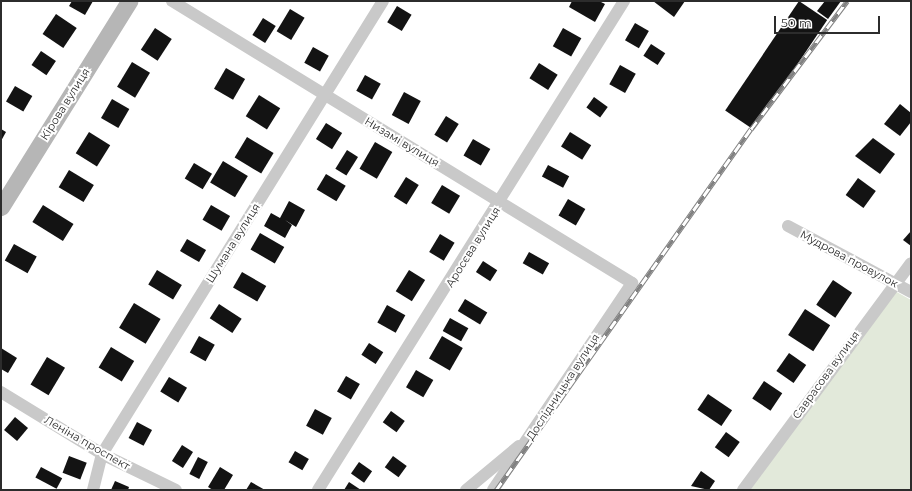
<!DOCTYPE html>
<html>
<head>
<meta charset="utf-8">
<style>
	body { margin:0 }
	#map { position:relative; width:912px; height:491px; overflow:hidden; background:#fff; font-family:Montserrat,sans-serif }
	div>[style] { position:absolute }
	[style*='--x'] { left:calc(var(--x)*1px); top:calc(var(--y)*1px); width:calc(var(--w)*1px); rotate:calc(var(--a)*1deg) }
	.green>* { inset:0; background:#e2e9da }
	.building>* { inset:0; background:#131313; transform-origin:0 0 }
	.street>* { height:12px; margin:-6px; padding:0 6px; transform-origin:6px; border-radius:6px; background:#c9c9c9 }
	.secondary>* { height:17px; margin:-8.5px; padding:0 8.5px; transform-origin:8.5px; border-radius:8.5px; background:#b6b6b6 }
	.rail>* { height:4.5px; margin-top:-2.25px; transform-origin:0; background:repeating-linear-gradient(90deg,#fff 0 9px,#818181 0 18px); box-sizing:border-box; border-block:1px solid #818181 }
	span { translate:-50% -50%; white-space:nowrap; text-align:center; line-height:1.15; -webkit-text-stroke:4px #fff; paint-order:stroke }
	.street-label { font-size:11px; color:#2c2c2c }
	.frame { position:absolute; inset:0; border:2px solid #2c2c2c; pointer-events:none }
	.scale { position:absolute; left:774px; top:16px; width:106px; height:18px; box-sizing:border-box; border:2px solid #2c2c2c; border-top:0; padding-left:5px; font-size:12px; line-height:14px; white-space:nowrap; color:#2c2c2c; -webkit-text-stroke:3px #fff; paint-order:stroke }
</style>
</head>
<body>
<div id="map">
	<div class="green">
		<div style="clip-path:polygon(895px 291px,911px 300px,911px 490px,750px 490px)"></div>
	</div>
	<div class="building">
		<div style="clip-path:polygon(72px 1px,93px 1px,85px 15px,69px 6px)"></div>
		<div style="clip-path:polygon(572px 1px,599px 1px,605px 4px,595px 22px,569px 7px)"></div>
		<div style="clip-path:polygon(653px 1px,685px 1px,674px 17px)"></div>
		<div style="left:799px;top:1px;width:34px;height:132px;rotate:34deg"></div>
		<div style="clip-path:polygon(825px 1px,841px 1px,828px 19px,817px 11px)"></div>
		<div style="left:397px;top:6px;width:17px;height:19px;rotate:31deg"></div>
		<div style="left:290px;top:9px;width:17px;height:26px;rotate:31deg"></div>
		<div style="left:56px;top:14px;width:25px;height:24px;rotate:34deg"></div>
		<div style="left:263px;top:18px;width:15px;height:20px;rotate:32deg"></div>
		<div style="left:635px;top:23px;width:16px;height:20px;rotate:30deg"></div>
		<div style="left:155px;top:28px;width:20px;height:26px;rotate:33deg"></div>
		<div style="left:563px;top:28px;width:21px;height:21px;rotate:29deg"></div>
		<div style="left:651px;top:44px;width:17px;height:14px;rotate:33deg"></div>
		<div style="left:313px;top:47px;width:18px;height:18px;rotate:29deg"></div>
		<div style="left:41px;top:51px;width:18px;height:17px;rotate:34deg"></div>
		<div style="left:132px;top:62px;width:21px;height:29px;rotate:31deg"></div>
		<div style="left:539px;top:63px;width:22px;height:18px;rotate:32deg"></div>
		<div style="left:620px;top:65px;width:18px;height:22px;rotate:29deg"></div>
		<div style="left:226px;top:68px;width:22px;height:24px;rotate:30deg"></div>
		<div style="left:365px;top:75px;width:18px;height:18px;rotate:29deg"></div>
		<div style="left:15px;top:86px;width:20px;height:18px;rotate:30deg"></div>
		<div style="left:404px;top:92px;width:19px;height:26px;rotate:28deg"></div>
		<div style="left:259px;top:95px;width:25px;height:25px;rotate:32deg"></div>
		<div style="left:594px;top:97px;width:17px;height:13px;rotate:36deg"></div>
		<div style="left:112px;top:99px;width:20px;height:22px;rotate:30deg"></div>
		<div style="clip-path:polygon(900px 104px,911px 113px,911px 122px,900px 136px,884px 124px)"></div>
		<div style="left:446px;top:116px;width:15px;height:22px;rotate:32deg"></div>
		<div style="left:326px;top:123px;width:19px;height:19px;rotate:32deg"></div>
		<div style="clip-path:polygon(1px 129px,6px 132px,1px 141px)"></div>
		<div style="left:89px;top:132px;width:25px;height:25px;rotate:32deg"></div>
		<div style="left:570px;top:132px;width:25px;height:17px;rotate:32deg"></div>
		<div style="left:247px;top:137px;width:31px;height:24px;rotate:31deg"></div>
		<div style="clip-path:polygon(873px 138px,895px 154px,880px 174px,855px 156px)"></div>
		<div style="left:473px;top:139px;width:20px;height:19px;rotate:30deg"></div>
		<div style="left:375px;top:142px;width:20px;height:31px;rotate:30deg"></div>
		<div style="left:347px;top:150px;width:13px;height:22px;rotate:32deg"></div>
		<div style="left:223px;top:161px;width:29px;height:25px;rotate:31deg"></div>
		<div style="left:194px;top:163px;width:21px;height:18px;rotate:31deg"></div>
		<div style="left:548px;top:165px;width:24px;height:13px;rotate:28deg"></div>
		<div style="left:69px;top:170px;width:29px;height:20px;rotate:31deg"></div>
		<div style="left:326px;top:174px;width:23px;height:18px;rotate:31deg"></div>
		<div style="left:406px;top:177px;width:15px;height:23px;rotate:32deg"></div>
		<div style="left:858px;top:178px;width:22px;height:21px;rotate:36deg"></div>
		<div style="left:442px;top:185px;width:21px;height:21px;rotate:31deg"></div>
		<div style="left:568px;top:199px;width:20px;height:19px;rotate:30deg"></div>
		<div style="clip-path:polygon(289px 201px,305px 210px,296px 227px,285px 220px,292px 225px,285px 238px,264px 226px,271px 213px,280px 218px)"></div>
		<div style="left:43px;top:205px;width:36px;height:20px;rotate:32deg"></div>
		<div style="left:211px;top:205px;width:22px;height:17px;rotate:30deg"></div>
		<div style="clip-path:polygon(911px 231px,911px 246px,903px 240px)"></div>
		<div style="left:260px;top:233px;width:28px;height:19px;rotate:30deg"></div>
		<div style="left:440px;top:234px;width:17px;height:21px;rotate:31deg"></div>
		<div style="left:187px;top:239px;width:22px;height:14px;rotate:30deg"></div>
		<div style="left:14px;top:244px;width:26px;height:19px;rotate:29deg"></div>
		<div style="left:529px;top:252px;width:23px;height:13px;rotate:29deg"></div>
		<div style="left:483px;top:261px;width:17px;height:13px;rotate:33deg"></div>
		<div style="left:157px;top:270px;width:29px;height:17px;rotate:31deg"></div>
		<div style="left:409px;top:270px;width:19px;height:25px;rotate:32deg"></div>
		<div style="left:242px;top:272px;width:28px;height:18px;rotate:30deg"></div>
		<div style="left:833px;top:280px;width:23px;height:30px;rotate:34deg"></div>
		<div style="left:465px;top:299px;width:26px;height:14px;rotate:31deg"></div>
		<div style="left:134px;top:303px;width:31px;height:29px;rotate:31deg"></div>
		<div style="left:219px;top:304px;width:27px;height:17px;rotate:33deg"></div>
		<div style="left:387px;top:305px;width:21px;height:20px;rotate:29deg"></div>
		<div style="left:805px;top:309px;width:30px;height:31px;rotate:33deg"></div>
		<div style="left:450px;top:318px;width:21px;height:15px;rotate:29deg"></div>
		<div style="left:199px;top:336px;width:18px;height:19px;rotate:29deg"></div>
		<div style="left:442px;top:336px;width:24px;height:26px;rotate:30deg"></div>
		<div style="left:369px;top:343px;width:17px;height:14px;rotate:33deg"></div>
		<div style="left:111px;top:347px;width:27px;height:24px;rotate:31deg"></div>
		<div style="clip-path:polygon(1px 348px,17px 358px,8px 373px,1px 369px)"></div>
		<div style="left:789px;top:353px;width:21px;height:22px;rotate:35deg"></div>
		<div style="left:47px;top:357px;width:21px;height:32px;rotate:31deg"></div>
		<div style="left:416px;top:370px;width:20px;height:20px;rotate:30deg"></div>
		<div style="left:346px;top:376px;width:16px;height:18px;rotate:30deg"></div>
		<div style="left:169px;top:377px;width:21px;height:17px;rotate:31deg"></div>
		<div style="left:764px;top:381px;width:22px;height:21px;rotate:34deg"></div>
		<div style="left:708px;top:394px;width:29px;height:19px;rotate:34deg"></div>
		<div style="left:315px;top:409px;width:19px;height:19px;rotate:28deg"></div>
		<div style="left:391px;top:411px;width:17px;height:14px;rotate:36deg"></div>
		<div style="left:15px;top:417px;width:17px;height:17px;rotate:40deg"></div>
		<div style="left:137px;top:422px;width:17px;height:18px;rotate:28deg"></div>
		<div style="left:726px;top:432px;width:17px;height:19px;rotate:36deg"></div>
		<div style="left:182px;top:445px;width:13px;height:19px;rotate:32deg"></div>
		<div style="left:295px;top:451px;width:16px;height:13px;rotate:30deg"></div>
		<div style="left:69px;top:456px;width:19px;height:18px;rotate:21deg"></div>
		<div style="left:393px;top:456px;width:17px;height:14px;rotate:36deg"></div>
		<div style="left:198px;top:457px;width:11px;height:19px;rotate:27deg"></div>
		<div style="left:359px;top:462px;width:16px;height:14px;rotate:35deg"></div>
		<div style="left:41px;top:467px;width:24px;height:12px;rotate:28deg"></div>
		<div style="clip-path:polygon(220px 467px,233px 475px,224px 490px,213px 490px,208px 487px)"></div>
		<div style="clip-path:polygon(701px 471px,715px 481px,709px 490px,691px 486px)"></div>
		<div style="clip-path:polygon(115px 481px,129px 487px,128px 490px,111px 490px)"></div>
		<div style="clip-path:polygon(251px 482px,265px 490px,246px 490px)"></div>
		<div style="clip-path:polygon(349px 482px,361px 490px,344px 490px)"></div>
	</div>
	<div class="street">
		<div style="--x:172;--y:1;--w:540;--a:31.51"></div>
		<div style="--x:632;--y:283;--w:249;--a:123.9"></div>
		<div style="--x:788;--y:226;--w:140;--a:28.2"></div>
		<div style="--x:1;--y:392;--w:119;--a:31.5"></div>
		<div style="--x:102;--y:454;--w:82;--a:25.9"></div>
		<div style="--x:93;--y:490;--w:37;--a:-76"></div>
		<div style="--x:102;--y:454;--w:533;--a:-58.19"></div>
		<div style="--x:318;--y:490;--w:577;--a:-57.96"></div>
		<div style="--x:466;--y:490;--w:69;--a:-39.7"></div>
		<div style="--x:743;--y:490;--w:282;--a:-53.5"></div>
	</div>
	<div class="secondary">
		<div style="--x:1;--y:207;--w:243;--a:-58.1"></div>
	</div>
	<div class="rail">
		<div style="--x:496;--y:490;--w:442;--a:-54.8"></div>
		<div style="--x:751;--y:129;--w:160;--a:-53.1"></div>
	</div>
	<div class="street-label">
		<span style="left:65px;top:104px;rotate:-58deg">Кірова вулиця</span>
		<span style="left:402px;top:142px;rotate:31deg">Низамі вулиця</span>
		<span style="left:233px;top:243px;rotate:-58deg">Шумана вулиця</span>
		<span style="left:473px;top:247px;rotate:-58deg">Аросєва вулиця</span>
		<span style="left:849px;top:259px;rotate:28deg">Мудрова провулок</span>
		<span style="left:826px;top:375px;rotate:-54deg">Саврасова вулиця</span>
		<span style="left:563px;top:387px;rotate:-57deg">Дослідницька вулиця</span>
		<span style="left:87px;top:443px;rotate:30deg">Леніна проспект</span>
	</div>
	<div class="frame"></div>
	<div class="scale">50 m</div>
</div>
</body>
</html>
